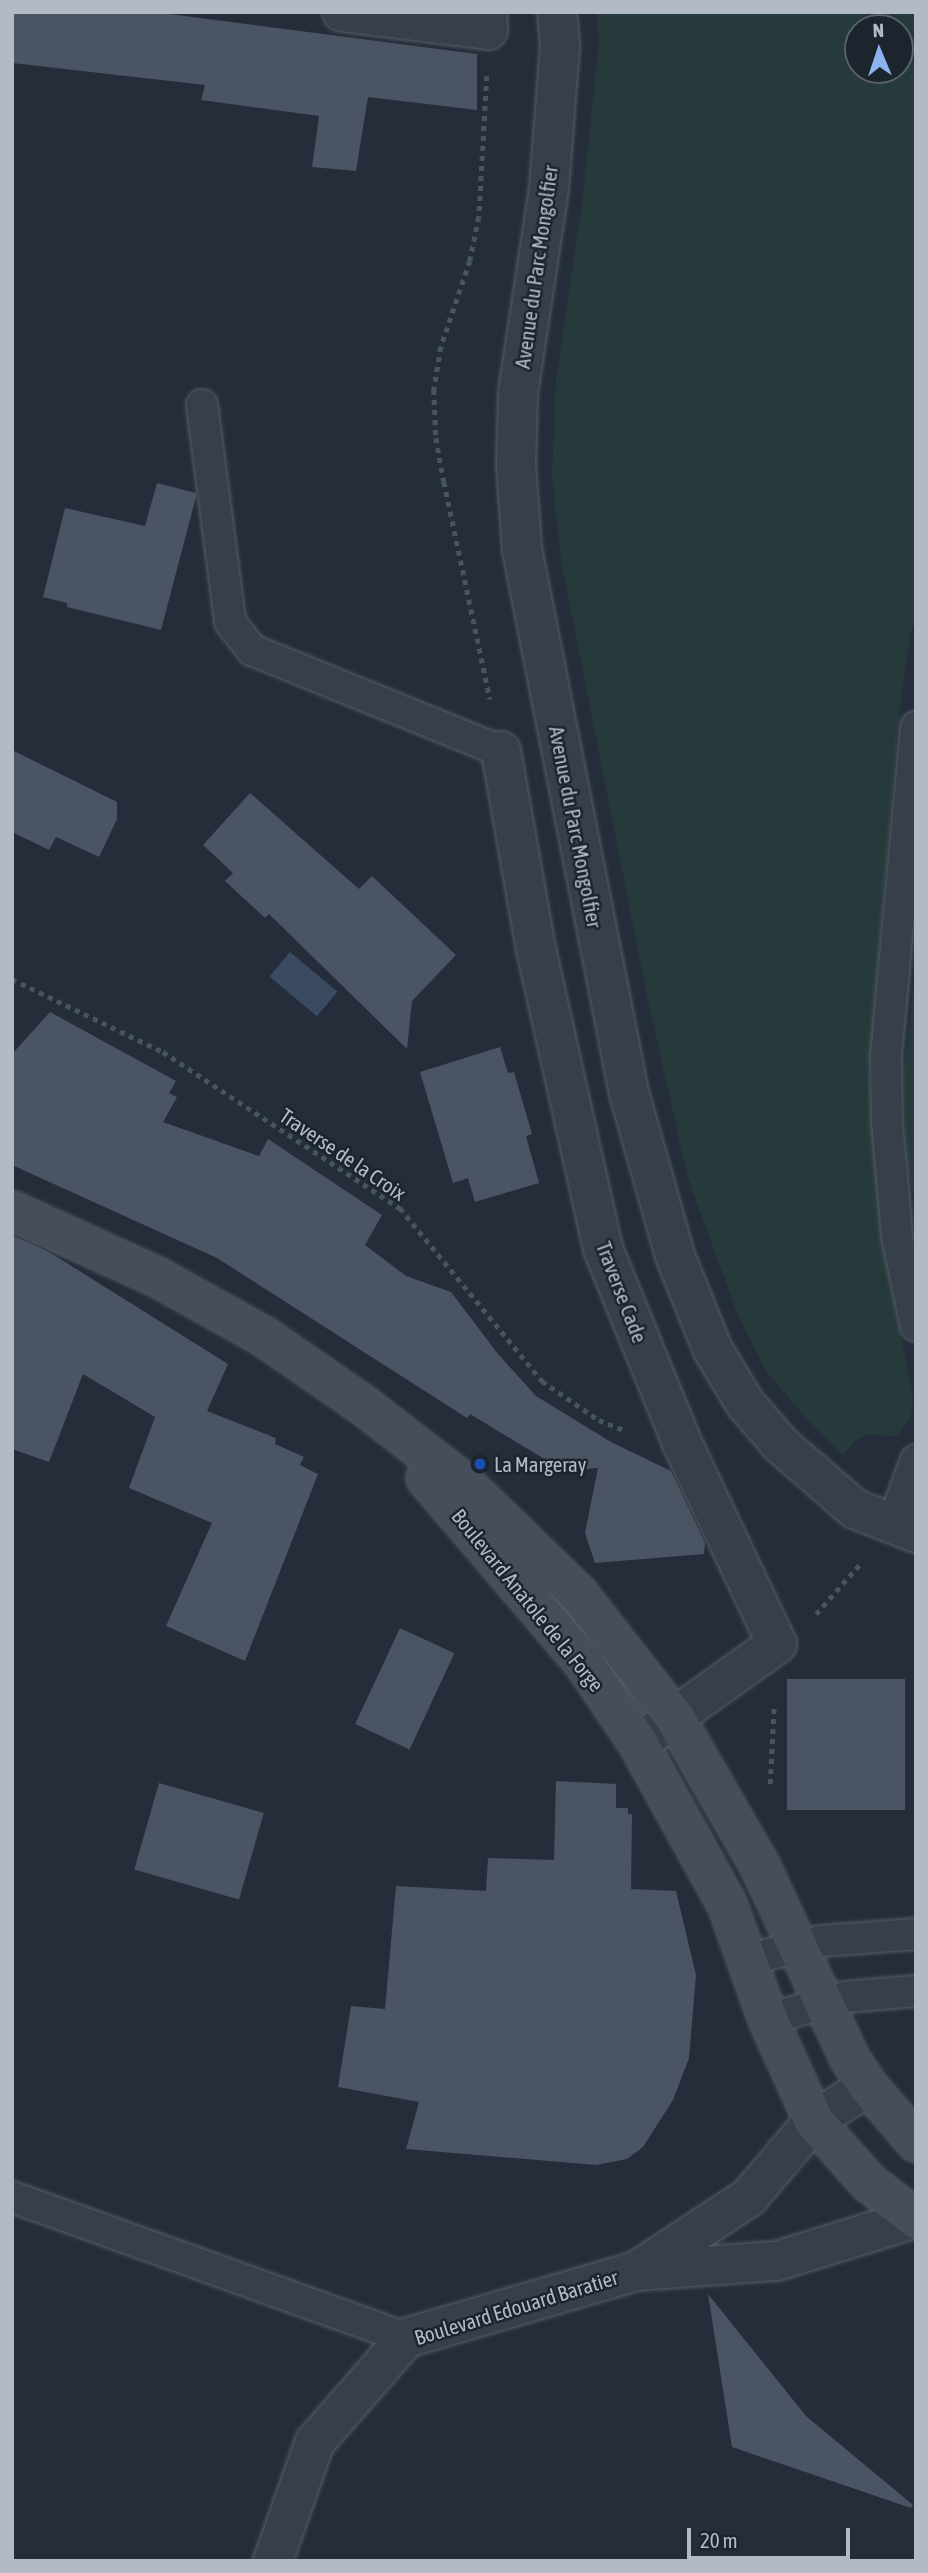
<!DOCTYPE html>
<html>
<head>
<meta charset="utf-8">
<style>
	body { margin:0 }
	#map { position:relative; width:928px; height:2573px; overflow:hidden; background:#242d39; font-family:"Asap Condensed",sans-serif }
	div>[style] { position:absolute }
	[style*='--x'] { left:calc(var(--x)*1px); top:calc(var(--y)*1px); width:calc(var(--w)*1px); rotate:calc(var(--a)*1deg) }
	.green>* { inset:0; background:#273a3b }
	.water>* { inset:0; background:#3a4a61; transform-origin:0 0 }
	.building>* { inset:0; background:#4a5463; transform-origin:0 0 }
	.path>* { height:4.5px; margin-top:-2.25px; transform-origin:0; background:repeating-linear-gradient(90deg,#455759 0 5px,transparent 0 10px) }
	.roads { filter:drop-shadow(0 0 2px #555d67) drop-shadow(0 0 2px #555d67) }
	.lane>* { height:30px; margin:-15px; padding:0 15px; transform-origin:15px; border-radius:15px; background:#373f4a }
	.street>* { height:38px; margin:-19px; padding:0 19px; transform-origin:19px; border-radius:19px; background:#373f4a }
	.secondary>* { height:38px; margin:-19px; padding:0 19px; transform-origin:19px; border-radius:19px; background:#464e5c }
	.dots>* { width:19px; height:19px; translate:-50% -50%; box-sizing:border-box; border:4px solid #1c242e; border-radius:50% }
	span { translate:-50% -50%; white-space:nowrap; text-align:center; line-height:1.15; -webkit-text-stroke:5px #1c242e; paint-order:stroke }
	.street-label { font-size:21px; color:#b2bac5 }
	.poi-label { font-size:21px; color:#b2bac5 }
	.left { translate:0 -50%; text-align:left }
	.frame { position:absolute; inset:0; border:14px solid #b2bac5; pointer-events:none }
	.north { position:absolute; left:844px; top:14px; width:70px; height:70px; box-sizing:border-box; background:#1c242e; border:2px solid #58606a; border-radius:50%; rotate:358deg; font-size:19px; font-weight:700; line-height:28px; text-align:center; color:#b2bac5 }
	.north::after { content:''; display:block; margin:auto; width:24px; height:32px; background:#8db2f0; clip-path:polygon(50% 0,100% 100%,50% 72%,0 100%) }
	.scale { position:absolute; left:687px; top:2528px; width:163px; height:32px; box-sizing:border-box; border:4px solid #b2bac5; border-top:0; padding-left:9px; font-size:21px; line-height:24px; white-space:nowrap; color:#b2bac5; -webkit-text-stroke:5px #1c242e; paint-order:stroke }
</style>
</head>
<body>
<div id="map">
	<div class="green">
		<div style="clip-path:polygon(evenodd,596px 12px,916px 12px,916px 619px,910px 635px,897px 731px,869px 1074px,882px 1239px,913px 1397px,911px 1417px,897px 1436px,866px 1435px,855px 1441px,843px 1455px,812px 1425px,765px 1370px,738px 1315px,688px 1179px,648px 1000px,561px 561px,552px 476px,556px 379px,582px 204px,599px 41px,596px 12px,858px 28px,900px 28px,900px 70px,858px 70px,858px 28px)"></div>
		<div style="clip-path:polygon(916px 958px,916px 1210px,907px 1165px,904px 1076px)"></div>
	</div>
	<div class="water">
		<div style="left:290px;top:952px;width:62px;height:32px;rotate:40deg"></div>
	</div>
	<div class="building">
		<div style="clip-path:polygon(12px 12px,154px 12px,477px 54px,477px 110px,368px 97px,356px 171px,312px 167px,319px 116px,201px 100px,205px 85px,12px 63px)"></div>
		<div style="clip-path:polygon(157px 483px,196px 493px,196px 497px,161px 630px,67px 607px,67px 603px,43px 597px,65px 508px,145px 526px)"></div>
		<div style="clip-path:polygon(12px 750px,117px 802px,117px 819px,99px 857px,56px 837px,49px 850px,12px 832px)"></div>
		<div style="clip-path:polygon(250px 793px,359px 889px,372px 876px,456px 955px,412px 1001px,407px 1049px,269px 914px,265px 918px,225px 881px,233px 873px,203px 845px)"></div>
		<div style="clip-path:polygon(50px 1012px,176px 1081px,169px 1093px,177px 1097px,163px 1122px,259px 1156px,268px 1139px,382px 1215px,365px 1245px,406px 1276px,451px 1292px,498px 1354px,536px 1396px,611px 1442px,671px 1471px,705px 1543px,704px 1554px,595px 1563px,585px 1533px,598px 1468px,564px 1471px,470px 1414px,467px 1418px,217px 1258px,12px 1165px,12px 1054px)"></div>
		<div style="clip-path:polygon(500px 1047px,508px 1073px,514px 1072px,532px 1134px,526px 1136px,539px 1183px,475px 1202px,468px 1178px,453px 1183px,420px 1072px)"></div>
		<div style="clip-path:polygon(12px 1235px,49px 1252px,228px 1364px,207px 1411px,276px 1438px,275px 1444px,304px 1457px,300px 1465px,318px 1474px,245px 1661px,166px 1626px,212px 1523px,129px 1488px,155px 1417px,83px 1374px,49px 1462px,12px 1449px)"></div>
		<div style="left:400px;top:1628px;width:60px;height:106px;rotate:25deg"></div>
		<div style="left:787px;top:1679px;width:118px;height:131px"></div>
		<div style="clip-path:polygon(556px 1781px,616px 1784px,616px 1808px,628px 1808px,628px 1814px,632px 1814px,631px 1889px,676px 1891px,696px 1975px,689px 2058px,673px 2100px,643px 2147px,627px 2159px,596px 2165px,406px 2149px,419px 2102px,338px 2087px,351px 2006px,385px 2009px,396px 1886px,486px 1891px,488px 1858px,554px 1860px)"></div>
		<div style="left:159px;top:1783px;width:109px;height:90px;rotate:16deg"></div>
		<div style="clip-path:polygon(708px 2294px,806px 2416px,913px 2505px,911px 2508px,732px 2447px)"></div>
	</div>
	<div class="path">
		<div style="--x:487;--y:76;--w:141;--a:93.2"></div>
		<div style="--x:479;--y:217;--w:45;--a:101.6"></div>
		<div style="--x:470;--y:261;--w:91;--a:108.6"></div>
		<div style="--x:441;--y:347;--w:44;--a:99.2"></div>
		<div style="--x:434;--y:390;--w:48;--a:87.6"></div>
		<div style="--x:436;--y:438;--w:45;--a:79.7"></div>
		<div style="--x:444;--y:482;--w:222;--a:78"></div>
		<div style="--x:12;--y:979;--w:168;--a:25.8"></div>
		<div style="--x:163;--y:1052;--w:284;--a:33.4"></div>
		<div style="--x:400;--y:1208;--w:224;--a:50.6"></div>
		<div style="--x:542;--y:1381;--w:69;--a:34.4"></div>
		<div style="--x:599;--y:1420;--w:27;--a:22"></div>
		<div style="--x:816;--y:1614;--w:68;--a:-48.6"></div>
		<div style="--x:770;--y:1784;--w:79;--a:-87.1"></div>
	</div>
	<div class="roads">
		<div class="lane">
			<div style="--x:202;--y:405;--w:219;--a:82.6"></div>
			<div style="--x:230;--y:622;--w:36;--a:52"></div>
			<div style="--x:252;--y:650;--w:269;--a:22.1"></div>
			<div style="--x:916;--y:727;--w:332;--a:95.2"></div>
			<div style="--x:886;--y:1058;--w:63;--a:89.1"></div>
			<div style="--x:887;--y:1121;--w:115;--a:85"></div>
			<div style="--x:897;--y:1236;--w:92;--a:78.1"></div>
			<div style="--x:892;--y:1526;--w:70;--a:-70"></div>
			<div style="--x:747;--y:1960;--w:76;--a:-14.4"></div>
			<div style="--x:821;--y:1941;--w:95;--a:-4.2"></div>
			<div style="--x:768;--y:2019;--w:80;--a:-15.9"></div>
			<div style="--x:845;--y:1997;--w:71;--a:-4.8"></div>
			<div style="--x:12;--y:2197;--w:418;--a:19.7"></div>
		</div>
		<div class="street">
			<div style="--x:342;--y:12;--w:147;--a:7"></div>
			<div style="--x:488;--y:30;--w:18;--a:-93"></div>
			<div style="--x:557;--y:12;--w:34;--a:85"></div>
			<div style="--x:560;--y:46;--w:142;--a:94.4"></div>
			<div style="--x:549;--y:188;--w:208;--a:98.6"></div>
			<div style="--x:518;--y:394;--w:71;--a:91.6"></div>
			<div style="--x:516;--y:465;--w:84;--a:85.9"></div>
			<div style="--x:522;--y:549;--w:554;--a:78.87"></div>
			<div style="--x:629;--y:1093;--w:169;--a:74.2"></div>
			<div style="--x:675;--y:1256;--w:101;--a:68"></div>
			<div style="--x:713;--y:1350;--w:62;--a:58.9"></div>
			<div style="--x:745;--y:1403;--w:55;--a:49.4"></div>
			<div style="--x:781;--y:1445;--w:98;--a:40.9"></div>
			<div style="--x:855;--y:1509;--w:66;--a:21.5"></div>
			<div style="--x:501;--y:751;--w:201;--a:80"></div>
			<div style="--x:536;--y:949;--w:307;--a:77.4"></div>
			<div style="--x:603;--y:1249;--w:209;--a:67.8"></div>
			<div style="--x:682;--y:1443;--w:222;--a:64.7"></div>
			<div style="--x:777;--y:1644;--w:171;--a:144.5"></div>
			<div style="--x:638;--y:2270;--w:133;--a:-33.3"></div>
			<div style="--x:749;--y:2197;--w:100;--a:-49.5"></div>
			<div style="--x:814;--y:2121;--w:64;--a:-32.9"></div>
			<div style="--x:273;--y:2561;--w:126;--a:-70.6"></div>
			<div style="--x:315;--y:2442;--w:138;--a:-48.8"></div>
			<div style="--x:406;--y:2338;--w:240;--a:-16.2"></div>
			<div style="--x:636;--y:2271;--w:141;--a:-4.1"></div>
			<div style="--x:777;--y:2261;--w:145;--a:-17.2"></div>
		</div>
		<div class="secondary">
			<div style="--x:12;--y:1211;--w:159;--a:24.5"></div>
			<div style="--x:157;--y:1277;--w:121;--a:29.1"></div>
			<div style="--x:263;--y:1336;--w:121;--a:34.6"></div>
			<div style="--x:363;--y:1405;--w:128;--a:37.7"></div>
			<div style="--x:464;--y:1483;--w:161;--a:44.2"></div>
			<div style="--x:579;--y:1595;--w:156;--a:52"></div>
			<div style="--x:675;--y:1718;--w:171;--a:60.1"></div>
			<div style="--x:760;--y:1866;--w:213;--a:65"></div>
			<div style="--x:850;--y:2059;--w:32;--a:56"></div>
			<div style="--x:868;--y:2086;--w:74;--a:49.4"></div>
			<div style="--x:426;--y:1478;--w:243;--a:49.5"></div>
			<div style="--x:584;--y:1663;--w:97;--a:56"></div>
			<div style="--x:638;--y:1743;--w:184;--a:61.1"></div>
			<div style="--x:727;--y:1904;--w:122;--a:70.4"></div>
			<div style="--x:768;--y:2019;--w:112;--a:65.7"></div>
			<div style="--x:814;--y:2121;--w:81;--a:48.5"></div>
			<div style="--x:868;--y:2182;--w:61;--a:37.6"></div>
		</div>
	</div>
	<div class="dots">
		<div style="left:480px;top:1464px;background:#1a4fb4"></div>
	</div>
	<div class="street-label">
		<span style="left:536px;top:267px;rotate:-82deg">Avenue du Parc Mongolfier</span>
		<span style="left:576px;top:827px;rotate:79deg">Avenue du Parc Mongolfier</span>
		<span style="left:343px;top:1154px;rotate:34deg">Traverse de la Croix</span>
		<span style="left:622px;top:1292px;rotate:69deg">Traverse Cade</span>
		<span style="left:528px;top:1600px;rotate:51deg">Boulevard Anatole de la Forge</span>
		<span style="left:516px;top:2307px;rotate:-17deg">Boulevard Edouard Baratier</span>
	</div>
	<div class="poi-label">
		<span class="left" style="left:494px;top:1464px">La Margeray</span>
	</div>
	<div class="frame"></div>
	<div class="north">N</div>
	<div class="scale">20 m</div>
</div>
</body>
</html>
